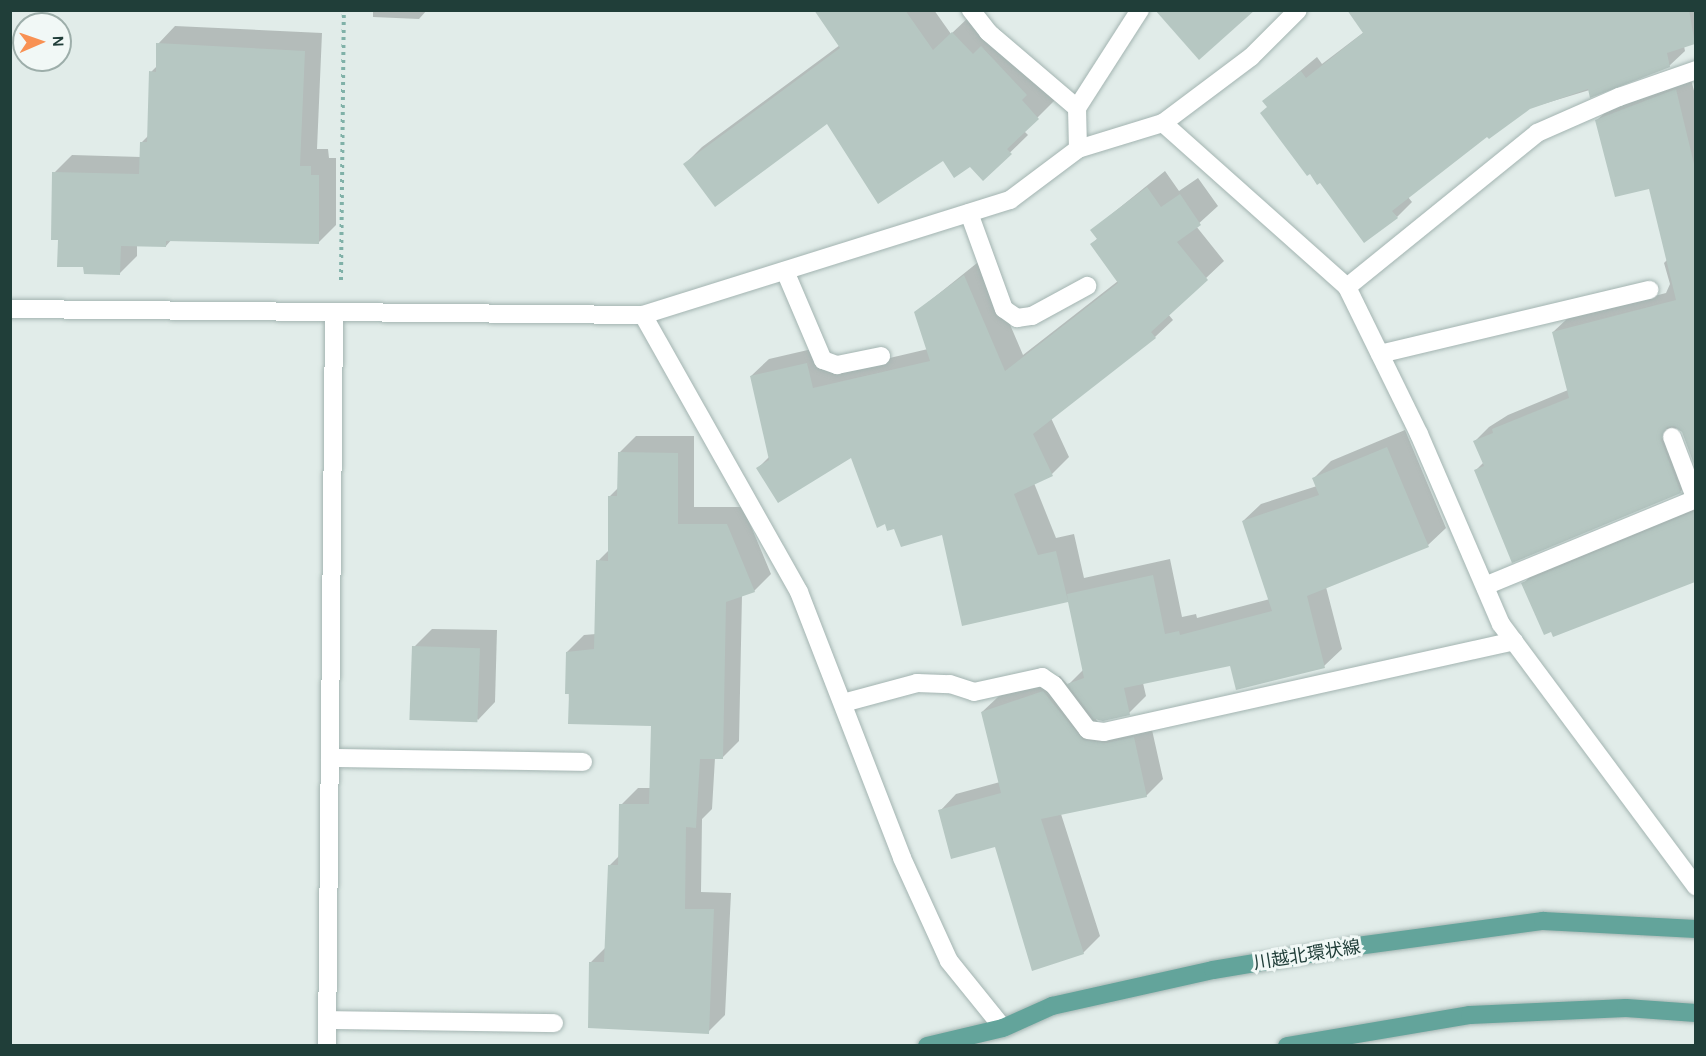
<!DOCTYPE html>
<html>
<head>
<meta charset="utf-8">
<style>
	body { margin:0 }
	#map { position:relative; width:1706px; height:1056px; overflow:hidden; background:#e1ece9; font-family:Karla,"Noto Sans JP",sans-serif }
	div>[style] { position:absolute }
	[style*='--x'] { left:calc(var(--x)*1px); top:calc(var(--y)*1px); width:calc(var(--w)*1px); rotate:calc(var(--a)*1deg) }
	.shadow>* { inset:0; background:#0003 }
	.building>* { inset:0; background:#b6c7c2; transform-origin:0 0 }
	.path>* { height:4px; margin-top:-2px; transform-origin:0; background:repeating-linear-gradient(90deg,#80b1a8 0 3px,transparent 0 7.5px) }
	.roads { filter:drop-shadow(0 0 2px #a3b4b1) drop-shadow(0 0 2px #a3b4b1) }
	.minor>* { height:18px; margin:-9px; padding:0 9px; transform-origin:9px; border-radius:9px; background:#fff }
	.major>* { height:18px; margin:-9px; padding:0 9px; transform-origin:9px; border-radius:9px; background:#63a49b }
	span { translate:-50% -50%; white-space:nowrap; text-align:center; line-height:1.15; -webkit-text-stroke:6px #f1f8f6; paint-order:stroke }
	.street-label { font-size:18px; color:#203e39 }
	.frame { position:absolute; inset:0; border:12px solid #203e39; pointer-events:none }
	.north { position:absolute; left:12px; top:12px; width:60px; height:60px; box-sizing:border-box; background:#f1f8f6; border:2px solid #9daeaa; border-radius:50%; rotate:88deg; font-size:16px; font-weight:700; line-height:24px; text-align:center; color:#203e39 }
	.north::after { content:''; display:block; margin:auto; width:21px; height:27px; background:#f89153; clip-path:polygon(50% 0,100% 100%,50% 72%,0 100%) }
</style>
</head>
<body>
<div id="map">
	<div class="shadow">
		<div style="clip-path:polygon(373px 10px,427px 10px,419px 19px,373px 17px)"></div>
		<div style="clip-path:polygon(816px 10px,934px 10px,951px 34px,970px 16px,991px 37px,999px 29px,1043px 76px,1055px 100px,1024px 131px,1028px 135px,983px 179px,970px 165px,827px 121px,685px 164px,702px 147px,840px 45px)"></div>
		<div style="clip-path:polygon(1382px 10px,1696px 10px,1696px 42px,1684px 46px,1685px 51px,1669px 66px,1530px 108px,1487px 135px,1408px 197px,1412px 202px,1397px 217px,1264px 101px,1317px 57px,1322px 64px,1364px 32px)"></div>
		<div style="clip-path:polygon(175px 26px,322px 33px,317px 149px,328px 149px,329px 158px,336px 158px,336px 225px,318px 243px,172px 239px,166px 246px,137px 245px,137px 256px,119px 274px,85px 266px,60px 239px,54px 173px,72px 155px,141px 157px,141px 143px,149px 135px,151px 72px,157px 66px,158px 44px)"></div>
		<div style="clip-path:polygon(1690px 76px,1696px 98px,1696px 465px,1684px 432px,1676px 428px,1695px 477px,1680px 492px,1476px 470px,1484px 462px,1475px 441px,1489px 427px,1508px 415px,1568px 390px,1553px 332px,1568px 318px,1666px 293px,1670px 284px,1664px 263px,1668px 259px,1650px 187px,1597px 120px,1612px 106px)"></div>
		<div style="clip-path:polygon(1165px 171px,1179px 191px,1198px 178px,1218px 206px,1196px 226px,1224px 261px,1168px 314px,1173px 320px,1155px 337px,1051px 418px,1069px 457px,1052px 474px,1034px 483px,1056px 538px,1074px 534px,1084px 578px,1170px 559px,1182px 617px,1196px 614px,1197px 618px,1270px 599px,1243px 521px,1261px 504px,1317px 486px,1314px 478px,1331px 461px,1405px 430px,1446px 528px,1428px 545px,1326px 587px,1342px 649px,1324px 666px,1231px 665px,1143px 683px,1146px 696px,1129px 713px,1095px 718px,1099px 724px,1150px 721px,1163px 779px,1146px 796px,1061px 814px,1100px 936px,1083px 953px,996px 845px,940px 811px,956px 794px,1000px 782px,982px 712px,999px 696px,1060px 676px,1068px 685px,1084px 669px,1070px 600px,963px 625px,944px 534px,895px 527px,851px 456px,758px 468px,770px 456px,751px 376px,769px 359px,825px 346px,830px 372px,928px 349px,916px 312px,982px 259px,1023px 355px,1118px 281px,1092px 244px,1098px 238px,1092px 230px)"></div>
		<div style="clip-path:polygon(636px 436px,694px 436px,694px 507px,743px 507px,771px 574px,754px 591px,742px 595px,739px 741px,722px 758px,715px 758px,712px 809px,702px 819px,701px 892px,731px 893px,725px 1015px,708px 1032px,591px 962px,606px 947px,609px 866px,620px 855px,621px 805px,638px 788px,651px 788px,652px 725px,570px 723px,567px 652px,584px 635px,596px 634px,598px 561px,610px 549px,609px 497px,619px 487px,619px 453px)"></div>
		<div style="clip-path:polygon(1696px 505px,1696px 580px,1554px 635px,1523px 584px,1537px 569px)"></div>
		<div style="clip-path:polygon(432px 629px,497px 630px,495px 702px,478px 720px,414px 647px)"></div>
	</div>
	<div class="building">
		<div style="clip-path:polygon(814px 10px,905px 10px,933px 50px,952px 32px,973px 54px,981px 46px,1027px 95px,1022px 100px,1039px 119px,1007px 149px,1012px 154px,983px 181px,970px 167px,954px 178px,943px 161px,878px 204px,827px 124px,715px 207px,683px 164px,840px 48px)"></div>
		<div style="clip-path:polygon(1155px 10px,1255px 10px,1199px 60px)"></div>
		<div style="clip-path:polygon(1347px 10px,1689px 10px,1695px 44px,1667px 53px,1670px 67px,1590px 98px,1588px 89px,1530px 109px,1489px 139px,1487px 137px,1392px 211px,1398px 218px,1364px 243px,1320px 183px,1317px 185px,1310px 174px,1307px 176px,1260px 113px,1267px 107px,1262px 101px,1301px 71px,1306px 78px,1363px 33px)"></div>
		<div style="clip-path:polygon(156px 43px,305px 51px,300px 166px,311px 166px,311px 175px,319px 175px,319px 244px,166px 241px,166px 247px,121px 246px,120px 275px,84px 274px,83px 267px,57px 267px,58px 240px,51px 240px,52px 172px,139px 174px,140px 142px,147px 142px,149px 71px,156px 72px)"></div>
		<div style="clip-path:polygon(1676px 89px,1695px 168px,1695px 467px,1682px 432px,1674px 426px,1667px 427px,1661px 440px,1681px 493px,1512px 563px,1474px 470px,1484px 466px,1473px 441px,1493px 433px,1492px 429px,1569px 398px,1552px 332px,1676px 300px,1649px 189px,1615px 197px,1595px 120px)"></div>
		<div style="clip-path:polygon(1147px 187px,1161px 207px,1180px 194px,1201px 225px,1177px 242px,1208px 280px,1151px 332px,1156px 338px,1033px 434px,1053px 476px,1014px 494px,1038px 555px,1056px 551px,1068px 601px,1067px 594px,1153px 575px,1165px 634px,1179px 631px,1180px 635px,1272px 611px,1242px 521px,1319px 495px,1312px 478px,1387px 447px,1429px 547px,1307px 596px,1325px 668px,1236px 690px,1230px 666px,1124px 688px,1130px 715px,1103px 721px,1094px 719px,1067px 684px,1084px 678px,1068px 602px,962px 626px,942px 535px,901px 547px,894px 529px,887px 531px,885px 524px,877px 528px,851px 458px,778px 503px,756px 468px,769px 460px,750px 376px,807px 363px,813px 388px,930px 361px,914px 312px,964px 275px,1005px 371px,1118px 283px,1090px 244px,1097px 239px,1090px 230px)"></div>
		<div style="clip-path:polygon(618px 452px,678px 453px,678px 524px,727px 524px,755px 592px,726px 602px,723px 759px,700px 759px,696px 828px,686px 827px,685px 909px,714px 909px,709px 1034px,588px 1028px,589px 962px,604px 962px,608px 865px,618px 865px,619px 804px,649px 804px,651px 726px,568px 724px,569px 694px,565px 694px,566px 652px,594px 649px,596px 560px,608px 561px,608px 496px,617px 496px)"></div>
		<div style="clip-path:polygon(1695px 511px,1695px 582px,1553px 637px,1551px 632px,1544px 635px,1521px 583px)"></div>
		<div style="left:412px;top:646px;width:68px;height:74px;rotate:2deg"></div>
		<div style="clip-path:polygon(1043px 691px,1083px 740px,1106px 743px,1134px 737px,1147px 797px,1041px 819px,1084px 954px,1032px 971px,995px 847px,951px 859px,938px 810px,1001px 793px,981px 712px)"></div>
	</div>
	<div class="path">
		<div style="--x:341;--y:280;--w:270;--a:-89.4"></div>
	</div>
	<div class="roads">
		<div class="minor">
			<div style="--x:971;--y:10;--w:28;--a:52"></div>
			<div style="--x:988;--y:32;--w:117;--a:40.5"></div>
			<div style="--x:1163;--y:123;--w:246;--a:41.7"></div>
			<div style="--x:1347;--y:287;--w:164;--a:63.9"></div>
			<div style="--x:1419;--y:434;--w:207;--a:66.7"></div>
			<div style="--x:1501;--y:624;--w:327;--a:53.4"></div>
			<div style="--x:1078;--y:149;--w:41;--a:-91.4"></div>
			<div style="--x:1077;--y:108;--w:117;--a:-57.3"></div>
			<div style="--x:969;--y:213;--w:102;--a:70"></div>
			<div style="--x:1004;--y:309;--w:16;--a:35"></div>
			<div style="--x:1017;--y:318;--w:15;--a:-8"></div>
			<div style="--x:1032;--y:316;--w:63;--a:-28.6"></div>
			<div style="--x:785;--y:271;--w:97;--a:66.9"></div>
			<div style="--x:823;--y:360;--w:15;--a:20"></div>
			<div style="--x:837;--y:365;--w:45;--a:-11.6"></div>
			<div style="--x:1347;--y:287;--w:245;--a:-39"></div>
			<div style="--x:1537;--y:133;--w:90;--a:-23.7"></div>
			<div style="--x:1619;--y:97;--w:82;--a:-19.3"></div>
			<div style="--x:10;--y:309;--w:633;--a:0.54"></div>
			<div style="--x:643;--y:315;--w:385;--a:-17.4"></div>
			<div style="--x:1010;--y:200;--w:85;--a:-36.9"></div>
			<div style="--x:1078;--y:149;--w:89;--a:-17"></div>
			<div style="--x:1163;--y:123;--w:110;--a:-36.9"></div>
			<div style="--x:1251;--y:57;--w:66;--a:-45"></div>
			<div style="--x:643;--y:315;--w:318;--a:60.6"></div>
			<div style="--x:799;--y:592;--w:285;--a:68.8"></div>
			<div style="--x:902;--y:858;--w:113;--a:65.5"></div>
			<div style="--x:949;--y:961;--w:86;--a:51.1"></div>
			<div style="--x:1380;--y:354;--w:277;--a:-13.4"></div>
			<div style="--x:1672;--y:437;--w:67;--a:69.1"></div>
			<div style="--x:1485;--y:586;--w:228;--a:-22.4"></div>
			<div style="--x:843;--y:703;--w:77;--a:-15.1"></div>
			<div style="--x:917;--y:683;--w:33;--a:2"></div>
			<div style="--x:950;--y:684;--w:25;--a:18"></div>
			<div style="--x:974;--y:692;--w:70;--a:-12.4"></div>
			<div style="--x:1042;--y:677;--w:14;--a:34"></div>
			<div style="--x:1054;--y:685;--w:56;--a:52.9"></div>
			<div style="--x:1088;--y:730;--w:16;--a:7"></div>
			<div style="--x:1104;--y:732;--w:420;--a:-12.5"></div>
			<div style="--x:330;--y:758;--w:253;--a:0.9"></div>
			<div style="--x:328;--y:1020;--w:226;--a:0.8"></div>
			<div style="--x:327;--y:1046;--w:731;--a:-89.45"></div>
		</div>
		<div class="major">
			<div style="--x:927;--y:1046;--w:78;--a:-13.3"></div>
			<div style="--x:1003;--y:1028;--w:54;--a:-24.2"></div>
			<div style="--x:1052;--y:1006;--w:165;--a:-12.6"></div>
			<div style="--x:1213;--y:970;--w:139;--a:-9.5"></div>
			<div style="--x:1350;--y:947;--w:195;--a:-7.7"></div>
			<div style="--x:1543;--y:921;--w:153;--a:3"></div>
			<div style="--x:1287;--y:1046;--w:186;--a:-9.6"></div>
			<div style="--x:1470;--y:1015;--w:156;--a:-2.6"></div>
			<div style="--x:1626;--y:1008;--w:70;--a:4.1"></div>
		</div>
	</div>
	<div class="street-label">
		<span style="left:1307px;top:955px;rotate:-9deg">川越北環状線</span>
	</div>
	<div class="frame"></div>
	<div class="north">N</div>
</div>
</body>
</html>
